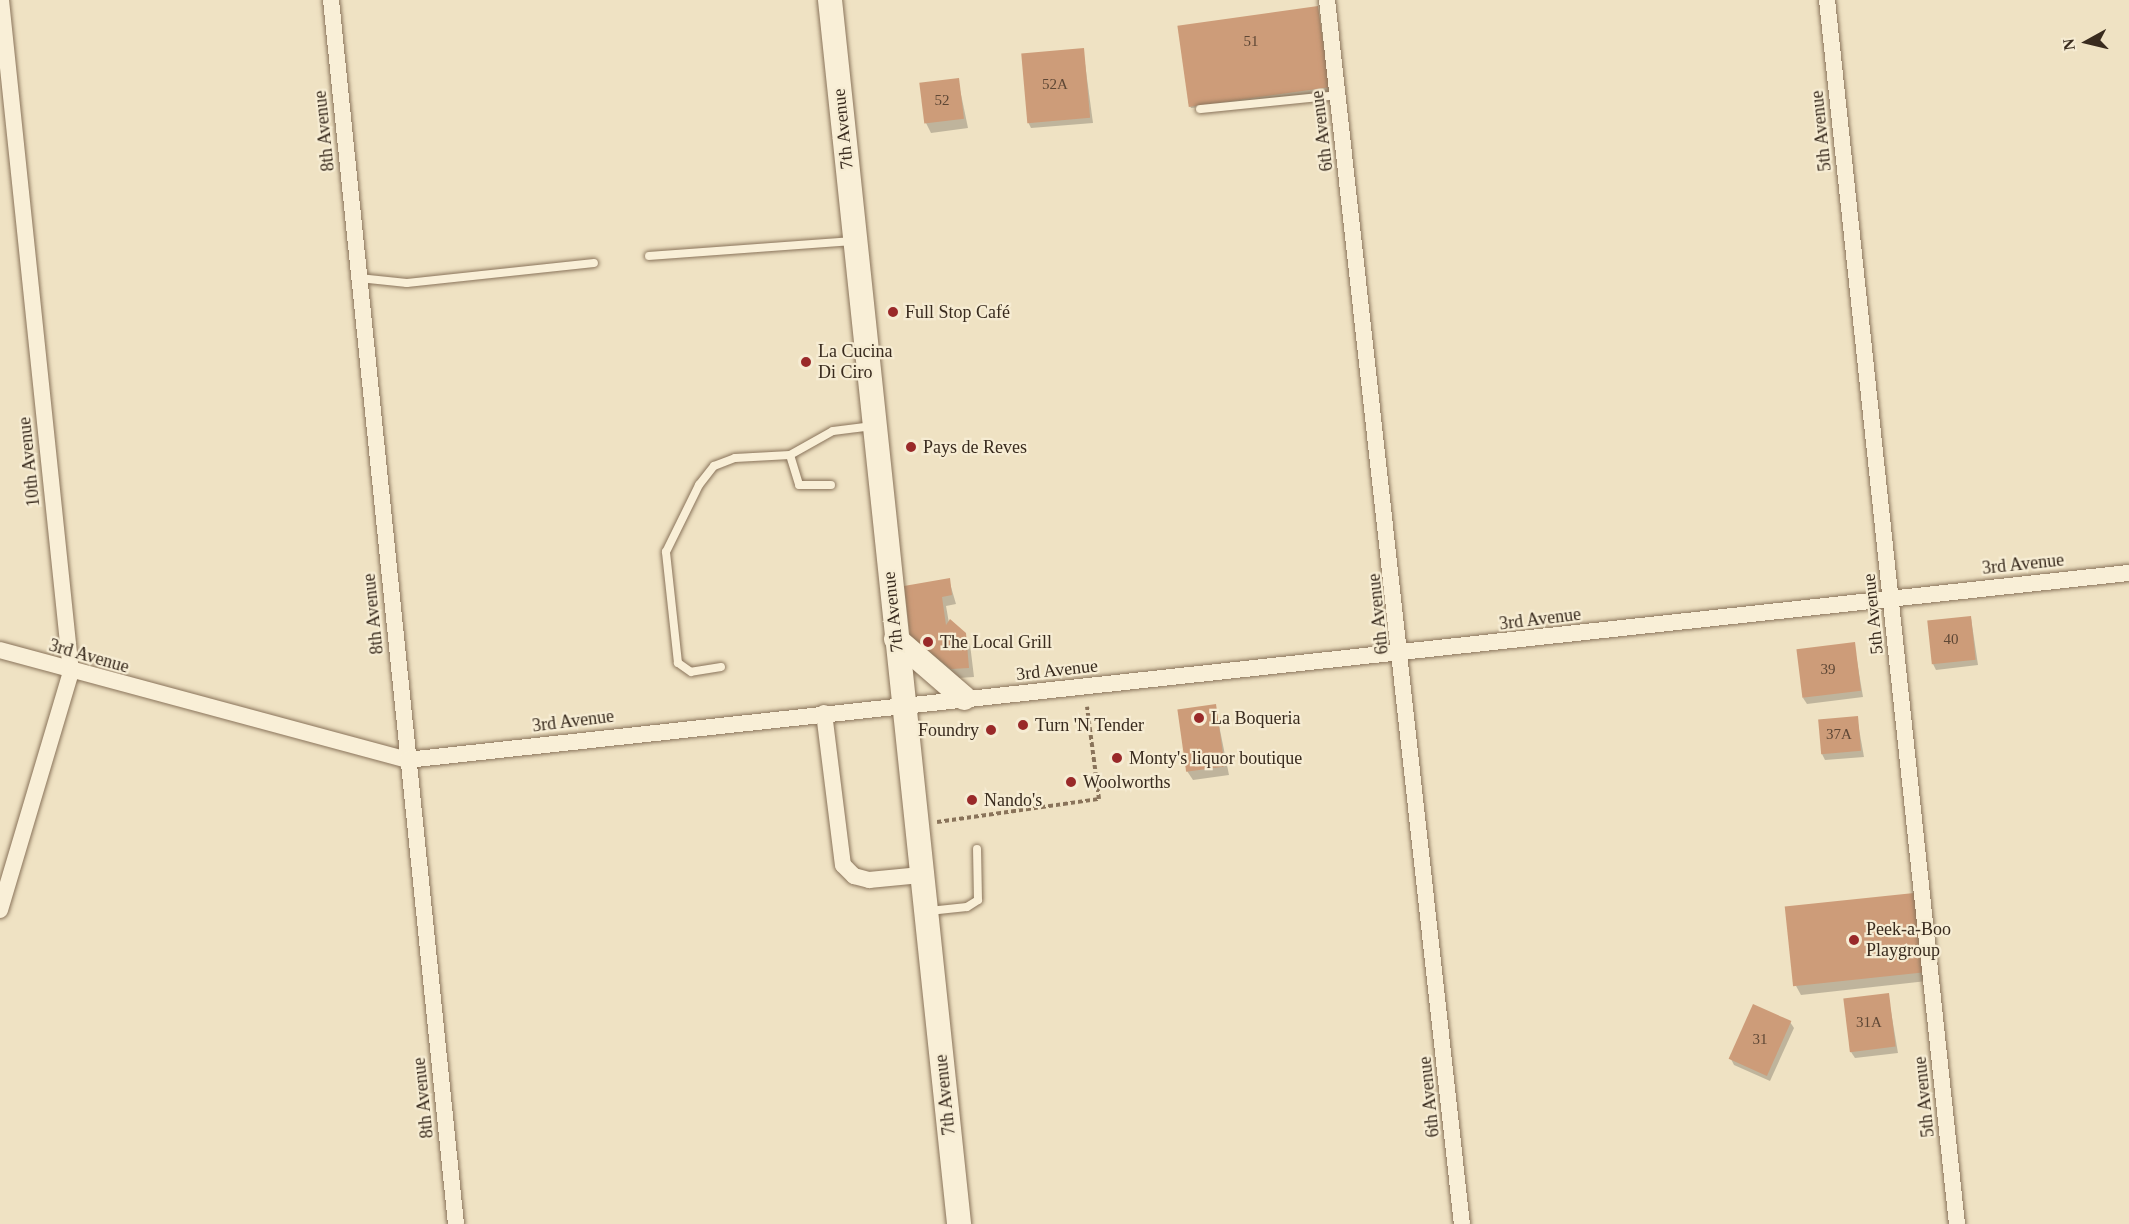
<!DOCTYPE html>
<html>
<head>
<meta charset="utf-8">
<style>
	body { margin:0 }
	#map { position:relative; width:2129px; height:1224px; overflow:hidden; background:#efe2c3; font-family:"Times New Roman",serif }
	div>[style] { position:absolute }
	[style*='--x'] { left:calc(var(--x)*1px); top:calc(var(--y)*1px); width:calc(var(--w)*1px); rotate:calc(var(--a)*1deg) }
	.shadow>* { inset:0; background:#0003 }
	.building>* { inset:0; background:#cd9c79; transform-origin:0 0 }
	.path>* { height:4px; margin-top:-2px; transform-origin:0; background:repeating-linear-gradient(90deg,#89735a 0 4.5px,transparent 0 7.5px) }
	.roads { filter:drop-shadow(0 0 2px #89735a) drop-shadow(0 0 2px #89735a) }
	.service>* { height:8px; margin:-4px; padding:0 4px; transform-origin:4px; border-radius:4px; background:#f9efd7 }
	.minor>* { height:16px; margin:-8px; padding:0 8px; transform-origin:8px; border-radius:8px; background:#f9efd7 }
	.secondary>* { height:24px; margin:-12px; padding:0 12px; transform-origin:12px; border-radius:12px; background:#f9efd7 }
	.dots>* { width:16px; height:16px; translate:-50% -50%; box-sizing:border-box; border:3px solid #f6ecd3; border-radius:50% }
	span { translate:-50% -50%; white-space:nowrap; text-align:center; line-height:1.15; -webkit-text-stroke:4.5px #f6ecd3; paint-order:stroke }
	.number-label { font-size:15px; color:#5e4735 }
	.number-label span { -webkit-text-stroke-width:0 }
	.street-label { font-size:18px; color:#392b1e }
	.poi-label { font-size:18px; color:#392b1e }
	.left { translate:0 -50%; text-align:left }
	.right { translate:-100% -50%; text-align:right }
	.north { position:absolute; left:2057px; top:12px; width:60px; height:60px; -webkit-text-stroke:4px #f6ecd3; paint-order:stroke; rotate:262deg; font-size:16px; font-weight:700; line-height:24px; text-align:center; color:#392b1e }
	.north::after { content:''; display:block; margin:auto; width:21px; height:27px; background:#392b1e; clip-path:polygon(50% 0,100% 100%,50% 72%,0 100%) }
</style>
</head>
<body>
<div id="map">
	<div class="shadow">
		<div style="clip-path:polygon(1318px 8px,1331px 93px,1191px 108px,1188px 102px)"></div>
		<div style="clip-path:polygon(1083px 49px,1093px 123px,1031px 128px,1028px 122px)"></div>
		<div style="clip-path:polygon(958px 80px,968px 128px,931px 133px,926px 123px)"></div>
		<div style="clip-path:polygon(949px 580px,956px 604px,946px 606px,949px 623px,970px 644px,974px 677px,958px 678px,918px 645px)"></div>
		<div style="clip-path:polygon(1971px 618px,1978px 665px,1936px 670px,1933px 664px)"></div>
		<div style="clip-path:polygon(1854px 643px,1863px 697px,1807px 704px,1803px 698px)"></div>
		<div style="clip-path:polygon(1215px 705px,1229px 775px,1193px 780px,1187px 771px)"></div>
		<div style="clip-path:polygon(1857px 718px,1864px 757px,1825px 760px,1822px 754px)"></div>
		<div style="clip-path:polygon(1914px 894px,1927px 981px,1801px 995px,1796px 986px)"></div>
		<div style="clip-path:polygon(1888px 994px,1898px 1053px,1855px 1058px,1851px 1052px)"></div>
		<div style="clip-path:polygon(1790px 1022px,1794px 1028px,1770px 1081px,1734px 1065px,1731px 1059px)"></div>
	</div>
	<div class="building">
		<div style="left:1318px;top:6px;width:82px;height:142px;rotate:82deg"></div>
		<div style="left:1084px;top:48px;width:70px;height:63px;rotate:85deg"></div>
		<div style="left:959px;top:78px;width:41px;height:40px;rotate:83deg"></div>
		<div style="clip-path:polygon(950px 578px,952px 595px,942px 597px,946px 625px,950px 619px,966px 633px,969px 668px,951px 669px,910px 636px,904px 586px)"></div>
		<div style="left:1971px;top:616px;width:44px;height:44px;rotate:84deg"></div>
		<div style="left:1855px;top:642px;width:49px;height:59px;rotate:83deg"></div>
		<div style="left:1216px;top:704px;width:63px;height:39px;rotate:82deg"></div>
		<div style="left:1858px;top:716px;width:35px;height:40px;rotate:85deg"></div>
		<div style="left:1914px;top:893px;width:80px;height:130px;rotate:84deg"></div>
		<div style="left:1889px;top:993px;width:54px;height:46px;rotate:83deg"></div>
		<div style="left:1753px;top:1004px;width:42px;height:60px;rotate:24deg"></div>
	</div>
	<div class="path">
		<div style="--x:937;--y:822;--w:164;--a:-8.1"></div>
		<div style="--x:1099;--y:799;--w:93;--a:-97.4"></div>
	</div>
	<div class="roads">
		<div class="service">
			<div style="--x:1200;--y:109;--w:138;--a:-5.8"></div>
			<div style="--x:649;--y:256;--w:204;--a:-4.2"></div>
			<div style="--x:359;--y:278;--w:48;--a:5.9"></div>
			<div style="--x:407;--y:283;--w:188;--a:-6.1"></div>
			<div style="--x:790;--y:455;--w:31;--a:73"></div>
			<div style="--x:799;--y:485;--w:32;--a:0"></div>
			<div style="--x:721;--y:667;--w:30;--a:171"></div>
			<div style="--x:691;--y:672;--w:16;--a:-145"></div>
			<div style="--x:678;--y:663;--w:112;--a:-96.2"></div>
			<div style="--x:666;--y:552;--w:75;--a:-63.8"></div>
			<div style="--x:699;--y:485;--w:24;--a:-52"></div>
			<div style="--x:714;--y:466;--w:22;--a:-21"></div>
			<div style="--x:735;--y:458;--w:55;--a:-3.1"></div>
			<div style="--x:790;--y:455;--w:49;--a:-29.2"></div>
			<div style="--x:833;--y:431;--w:40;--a:-7.1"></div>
			<div style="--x:929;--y:911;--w:38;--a:-6"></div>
			<div style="--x:967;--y:907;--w:13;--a:-32"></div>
			<div style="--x:978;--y:900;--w:51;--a:-91.1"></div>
		</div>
		<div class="minor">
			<div style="--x:331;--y:0;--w:1230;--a:84.17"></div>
			<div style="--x:1327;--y:0;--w:1231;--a:83.71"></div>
			<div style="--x:1827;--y:0;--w:1231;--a:83.94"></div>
			<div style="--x:0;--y:650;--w:422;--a:15.1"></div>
			<div style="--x:407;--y:760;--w:1732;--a:-6.2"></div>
			<div style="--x:824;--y:713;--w:153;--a:82.9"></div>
			<div style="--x:843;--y:865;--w:16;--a:45"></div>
			<div style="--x:854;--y:876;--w:16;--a:15"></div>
			<div style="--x:869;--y:880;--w:52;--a:-5.5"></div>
			<div style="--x:0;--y:910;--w:248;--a:-73.4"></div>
			<div style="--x:71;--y:672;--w:676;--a:-95.95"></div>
		</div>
		<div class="secondary">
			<div style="--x:830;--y:0;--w:1231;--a:83.98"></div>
			<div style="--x:896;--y:639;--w:90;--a:40.9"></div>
		</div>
	</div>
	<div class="dots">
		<div style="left:893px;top:312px;background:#992929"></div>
		<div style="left:806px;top:362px;background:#992929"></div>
		<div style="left:911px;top:447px;background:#992929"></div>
		<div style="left:928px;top:642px;background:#992929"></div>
		<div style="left:1199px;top:718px;background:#992929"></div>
		<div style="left:1023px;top:725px;background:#992929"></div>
		<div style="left:991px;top:730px;background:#992929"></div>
		<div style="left:1117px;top:758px;background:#992929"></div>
		<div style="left:1071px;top:782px;background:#992929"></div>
		<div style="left:972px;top:800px;background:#992929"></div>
		<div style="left:1854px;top:940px;background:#992929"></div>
	</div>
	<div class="number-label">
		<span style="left:1251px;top:42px">51</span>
		<span style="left:1055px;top:85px">52A</span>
		<span style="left:942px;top:101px">52</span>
		<span style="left:1951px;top:640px">40</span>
		<span style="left:1828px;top:670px">39</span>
		<span style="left:1839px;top:735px">37A</span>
		<span style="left:1869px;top:1023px">31A</span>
		<span style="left:1760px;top:1040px">31</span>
	</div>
	<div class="street-label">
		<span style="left:843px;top:129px;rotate:-96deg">7th Avenue</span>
		<span style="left:324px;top:131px;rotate:-96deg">8th Avenue</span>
		<span style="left:1322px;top:131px;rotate:-97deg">6th Avenue</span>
		<span style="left:1821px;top:131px;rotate:-96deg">5th Avenue</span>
		<span style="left:29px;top:462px;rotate:-96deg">10th Avenue</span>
		<span style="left:2023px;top:564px;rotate:-6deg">3rd Avenue</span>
		<span style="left:893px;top:612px;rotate:-96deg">7th Avenue</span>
		<span style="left:373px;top:614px;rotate:-96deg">8th Avenue</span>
		<span style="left:1378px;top:614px;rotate:-96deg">6th Avenue</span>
		<span style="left:1873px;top:614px;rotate:-96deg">5th Avenue</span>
		<span style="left:1540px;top:619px;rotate:-7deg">3rd Avenue</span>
		<span style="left:89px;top:656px;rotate:16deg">3rd Avenue</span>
		<span style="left:1057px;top:670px;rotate:-6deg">3rd Avenue</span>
		<span style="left:573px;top:721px;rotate:-7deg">3rd Avenue</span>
		<span style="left:945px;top:1095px;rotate:-96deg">7th Avenue</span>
		<span style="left:1429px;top:1097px;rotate:-96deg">6th Avenue</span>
		<span style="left:1924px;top:1097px;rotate:-96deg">5th Avenue</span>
		<span style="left:423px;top:1098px;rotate:-96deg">8th Avenue</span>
	</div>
	<div class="poi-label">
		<span class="left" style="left:905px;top:312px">Full Stop Café</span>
		<span class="left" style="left:818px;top:362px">La Cucina<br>Di Ciro</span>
		<span class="left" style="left:923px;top:447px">Pays de Reves</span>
		<span class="left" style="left:940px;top:642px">The Local Grill</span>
		<span class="left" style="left:1211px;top:718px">La Boqueria</span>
		<span class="left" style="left:1035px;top:725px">Turn 'N Tender</span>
		<span class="right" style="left:979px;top:730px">Foundry</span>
		<span class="left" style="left:1129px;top:758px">Monty's liquor boutique</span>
		<span class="left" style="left:1083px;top:782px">Woolworths</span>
		<span class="left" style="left:984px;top:800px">Nando's</span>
		<span class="left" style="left:1866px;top:940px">Peek-a-Boo<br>Playgroup</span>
	</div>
	<div class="north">N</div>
</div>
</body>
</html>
